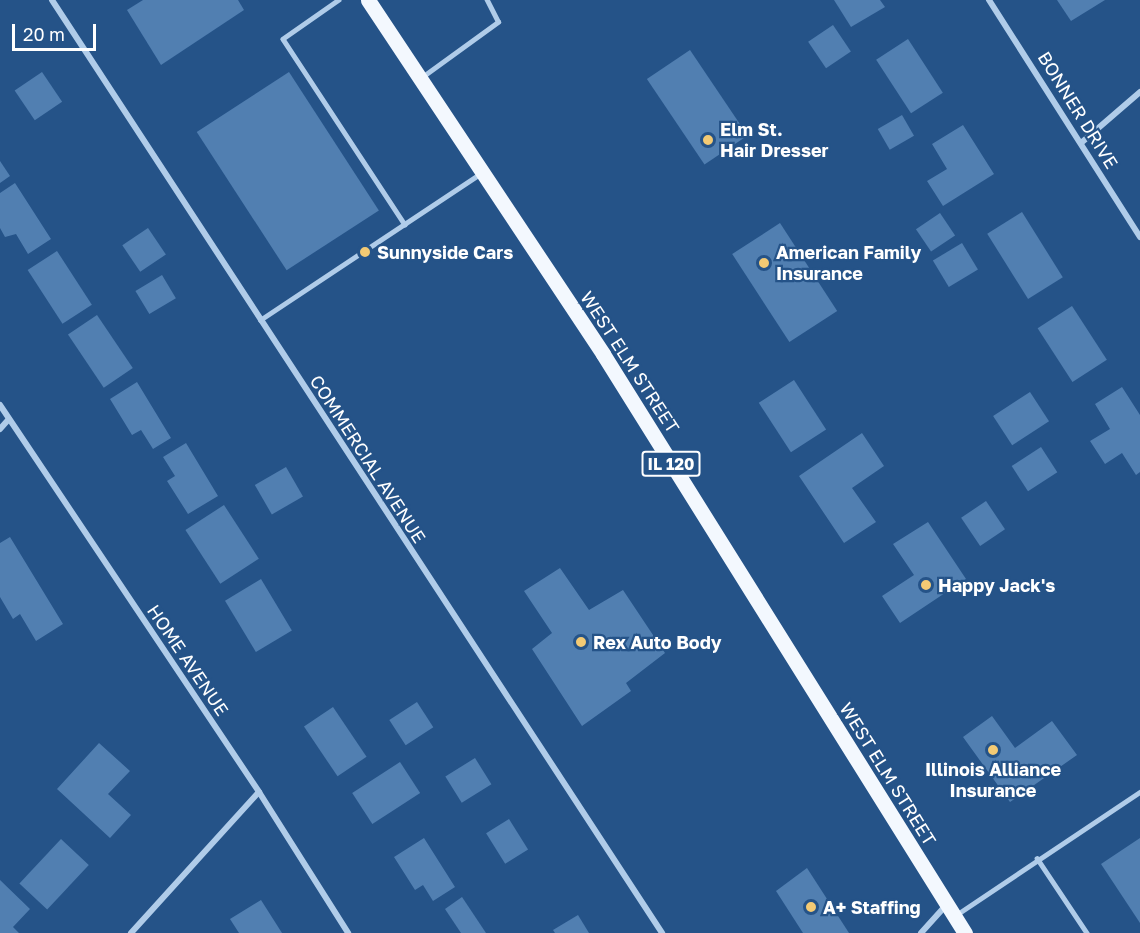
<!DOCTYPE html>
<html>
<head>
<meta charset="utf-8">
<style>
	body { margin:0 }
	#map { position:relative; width:1140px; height:933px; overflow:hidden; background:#255388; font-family:"Golos Text",sans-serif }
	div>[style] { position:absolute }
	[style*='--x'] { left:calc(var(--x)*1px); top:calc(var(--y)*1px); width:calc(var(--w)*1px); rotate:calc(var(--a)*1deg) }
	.building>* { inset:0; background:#517fb1; transform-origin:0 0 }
	.service>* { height:4.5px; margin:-2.25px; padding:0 2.25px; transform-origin:2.25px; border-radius:2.25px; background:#b0cce9 }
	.minor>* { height:6px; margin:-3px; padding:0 3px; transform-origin:3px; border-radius:3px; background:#b0cce9 }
	.primary>* { height:15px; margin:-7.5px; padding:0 7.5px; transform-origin:7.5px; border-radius:7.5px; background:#f3f8fe }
	.dots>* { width:16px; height:16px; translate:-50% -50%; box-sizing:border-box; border:3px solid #255388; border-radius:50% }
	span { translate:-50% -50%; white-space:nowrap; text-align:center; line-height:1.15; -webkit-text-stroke:4.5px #255388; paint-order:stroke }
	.shield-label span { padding:2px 4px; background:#255388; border:2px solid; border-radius:4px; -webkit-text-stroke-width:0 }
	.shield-label { font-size:16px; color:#fff; font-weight:700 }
	.street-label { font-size:18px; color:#fff }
	.poi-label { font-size:18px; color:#fff; font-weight:700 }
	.left { translate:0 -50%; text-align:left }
	.scale { position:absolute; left:12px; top:24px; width:84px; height:27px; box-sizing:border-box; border:3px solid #fff; border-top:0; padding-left:8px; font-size:18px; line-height:21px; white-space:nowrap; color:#fff; -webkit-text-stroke:4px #255388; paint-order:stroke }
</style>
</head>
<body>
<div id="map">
	<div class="building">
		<div style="clip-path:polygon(143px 0,238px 0,244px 10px,161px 65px,127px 10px)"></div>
		<div style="clip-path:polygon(834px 0,880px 0,885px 7px,851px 27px)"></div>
		<div style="clip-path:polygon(1057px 0,1105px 0,1071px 21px)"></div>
		<div style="left:833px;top:25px;width:32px;height:30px;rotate:56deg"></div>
		<div style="left:908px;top:39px;width:64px;height:38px;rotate:57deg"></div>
		<div style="left:690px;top:50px;width:103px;height:52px;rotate:56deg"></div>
		<div style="left:42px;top:72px;width:36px;height:33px;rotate:56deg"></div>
		<div style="left:289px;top:72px;width:165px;height:110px;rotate:57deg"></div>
		<div style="left:902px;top:115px;width:24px;height:28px;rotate:60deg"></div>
		<div style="clip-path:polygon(963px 125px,994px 174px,943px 206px,927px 181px,947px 169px,932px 144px)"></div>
		<div style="clip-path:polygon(0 161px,10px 176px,0 183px)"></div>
		<div style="clip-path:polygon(15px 183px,51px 239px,28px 254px,16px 234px,5px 237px,0 228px,0 193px)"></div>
		<div style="left:1022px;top:212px;width:77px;height:41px;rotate:58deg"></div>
		<div style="left:940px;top:213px;width:27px;height:29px;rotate:56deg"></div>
		<div style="left:780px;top:223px;width:105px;height:57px;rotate:57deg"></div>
		<div style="left:148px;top:228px;width:32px;height:31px;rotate:56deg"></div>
		<div style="left:962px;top:243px;width:31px;height:34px;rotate:59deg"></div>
		<div style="left:57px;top:251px;width:64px;height:35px;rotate:57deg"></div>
		<div style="left:162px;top:275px;width:27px;height:31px;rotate:59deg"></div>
		<div style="left:1072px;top:306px;width:64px;height:41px;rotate:57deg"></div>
		<div style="left:97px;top:315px;width:64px;height:35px;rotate:56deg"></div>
		<div style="left:794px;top:380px;width:59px;height:42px;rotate:57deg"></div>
		<div style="clip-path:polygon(137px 382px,171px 438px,153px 449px,141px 430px,132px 435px,110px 399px)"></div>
		<div style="clip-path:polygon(1122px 387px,1140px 415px,1140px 472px,1136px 475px,1122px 453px,1105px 464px,1090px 441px,1110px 429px,1095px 404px)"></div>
		<div style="left:1030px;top:392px;width:35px;height:44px;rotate:57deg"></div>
		<div style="clip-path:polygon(862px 433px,884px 466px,852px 488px,876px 522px,844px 543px,799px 476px)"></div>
		<div style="clip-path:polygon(186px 443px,218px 496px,188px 514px,167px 481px,175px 476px,163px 457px)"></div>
		<div style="left:1041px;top:447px;width:30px;height:35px;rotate:57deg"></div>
		<div style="left:286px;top:467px;width:34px;height:36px;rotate:60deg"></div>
		<div style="left:986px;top:501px;width:34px;height:30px;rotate:56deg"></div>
		<div style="left:224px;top:505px;width:64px;height:46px;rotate:57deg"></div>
		<div style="clip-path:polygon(928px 522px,966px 579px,900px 623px,882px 596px,914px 575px,893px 544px)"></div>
		<div style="clip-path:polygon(10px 537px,63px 624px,36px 641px,20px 614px,13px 619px,0 597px,0 543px)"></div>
		<div style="clip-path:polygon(560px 568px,589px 610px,623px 590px,665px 653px,626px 683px,631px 691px,582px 726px,532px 649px,552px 633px,524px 591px)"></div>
		<div style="left:261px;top:579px;width:60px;height:42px;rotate:59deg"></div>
		<div style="left:417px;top:702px;width:30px;height:33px;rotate:57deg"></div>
		<div style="left:333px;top:707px;width:60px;height:35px;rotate:56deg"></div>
		<div style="clip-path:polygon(992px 716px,1015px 748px,1052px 721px,1077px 755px,1010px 802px,963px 737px)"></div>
		<div style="clip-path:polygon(99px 743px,130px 771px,108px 794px,131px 815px,110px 838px,57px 789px)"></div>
		<div style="left:475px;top:758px;width:31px;height:35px;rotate:58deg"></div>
		<div style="left:400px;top:762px;width:37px;height:57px;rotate:57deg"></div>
		<div style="left:509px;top:819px;width:36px;height:27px;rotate:58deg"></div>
		<div style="clip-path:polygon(424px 838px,455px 887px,433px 901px,423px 885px,415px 890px,394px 857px)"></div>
		<div style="clip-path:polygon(1140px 838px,1140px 923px,1101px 864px)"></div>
		<div style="left:61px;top:839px;width:38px;height:61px;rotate:43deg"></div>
		<div style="clip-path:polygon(807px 868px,849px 933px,803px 933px,776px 891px)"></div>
		<div style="clip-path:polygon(0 880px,30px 909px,13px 927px,19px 933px,0 933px)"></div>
		<div style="clip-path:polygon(462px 897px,486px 933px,461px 933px,445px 909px)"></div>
		<div style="clip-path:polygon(261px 900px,282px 933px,239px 933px,230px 919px)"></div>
		<div style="clip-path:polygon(578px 915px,589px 933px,555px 933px,553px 930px)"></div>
	</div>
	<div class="service">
		<div style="--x:339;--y:0;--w:68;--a:145.1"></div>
		<div style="--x:283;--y:39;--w:222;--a:56.7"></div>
		<div style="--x:422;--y:77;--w:94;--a:-35.9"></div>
		<div style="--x:498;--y:22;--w:25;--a:-117"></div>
		<div style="--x:260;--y:320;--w:264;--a:-33.6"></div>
		<div style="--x:1037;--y:858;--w:90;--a:56.3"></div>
		<div style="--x:956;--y:915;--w:221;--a:-33.8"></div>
	</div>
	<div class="minor">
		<div style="--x:52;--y:0;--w:1115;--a:56.82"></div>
		<div style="--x:989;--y:0;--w:281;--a:57.5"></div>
		<div style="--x:1081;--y:143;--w:78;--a:-40.8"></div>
		<div style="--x:0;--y:405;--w:466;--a:56.2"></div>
		<div style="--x:259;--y:792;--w:167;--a:57.7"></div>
		<div style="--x:0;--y:429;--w:13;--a:-48"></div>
		<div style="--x:131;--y:933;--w:190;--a:-47.8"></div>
		<div style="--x:921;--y:933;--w:38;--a:-48"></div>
	</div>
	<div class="primary">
		<div style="--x:368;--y:0;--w:425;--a:56.4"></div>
		<div style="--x:603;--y:354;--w:683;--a:57.99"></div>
	</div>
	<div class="dots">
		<div style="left:708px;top:140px;background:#f3ca74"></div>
		<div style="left:365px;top:252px;background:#f3ca74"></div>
		<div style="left:764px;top:263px;background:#f3ca74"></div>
		<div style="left:926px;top:585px;background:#f3ca74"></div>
		<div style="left:581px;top:642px;background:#f3ca74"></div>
		<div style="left:993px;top:750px;background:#f3ca74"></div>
		<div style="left:811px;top:907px;background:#f3ca74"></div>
	</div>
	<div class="shield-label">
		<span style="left:671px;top:464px">IL 120</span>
	</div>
	<div class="street-label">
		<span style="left:1078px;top:110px;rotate:58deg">BONNER DRIVE</span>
		<span style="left:630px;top:362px;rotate:57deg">WEST ELM STREET</span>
		<span style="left:368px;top:459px;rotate:57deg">COMMERCIAL AVENUE</span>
		<span style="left:188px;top:660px;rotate:56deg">HOME AVENUE</span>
		<span style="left:888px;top:774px;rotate:58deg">WEST ELM STREET</span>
	</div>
	<div class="poi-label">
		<span class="left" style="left:720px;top:140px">Elm St.<br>Hair Dresser</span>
		<span class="left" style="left:377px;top:252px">Sunnyside Cars</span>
		<span class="left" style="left:776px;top:263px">American Family<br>Insurance</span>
		<span class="left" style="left:938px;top:585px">Happy Jack's</span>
		<span class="left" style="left:593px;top:642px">Rex Auto Body</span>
		<span style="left:993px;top:780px">Illinois Alliance<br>Insurance</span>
		<span class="left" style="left:823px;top:907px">A+ Staffing</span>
	</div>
	<div class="scale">20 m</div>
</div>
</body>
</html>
